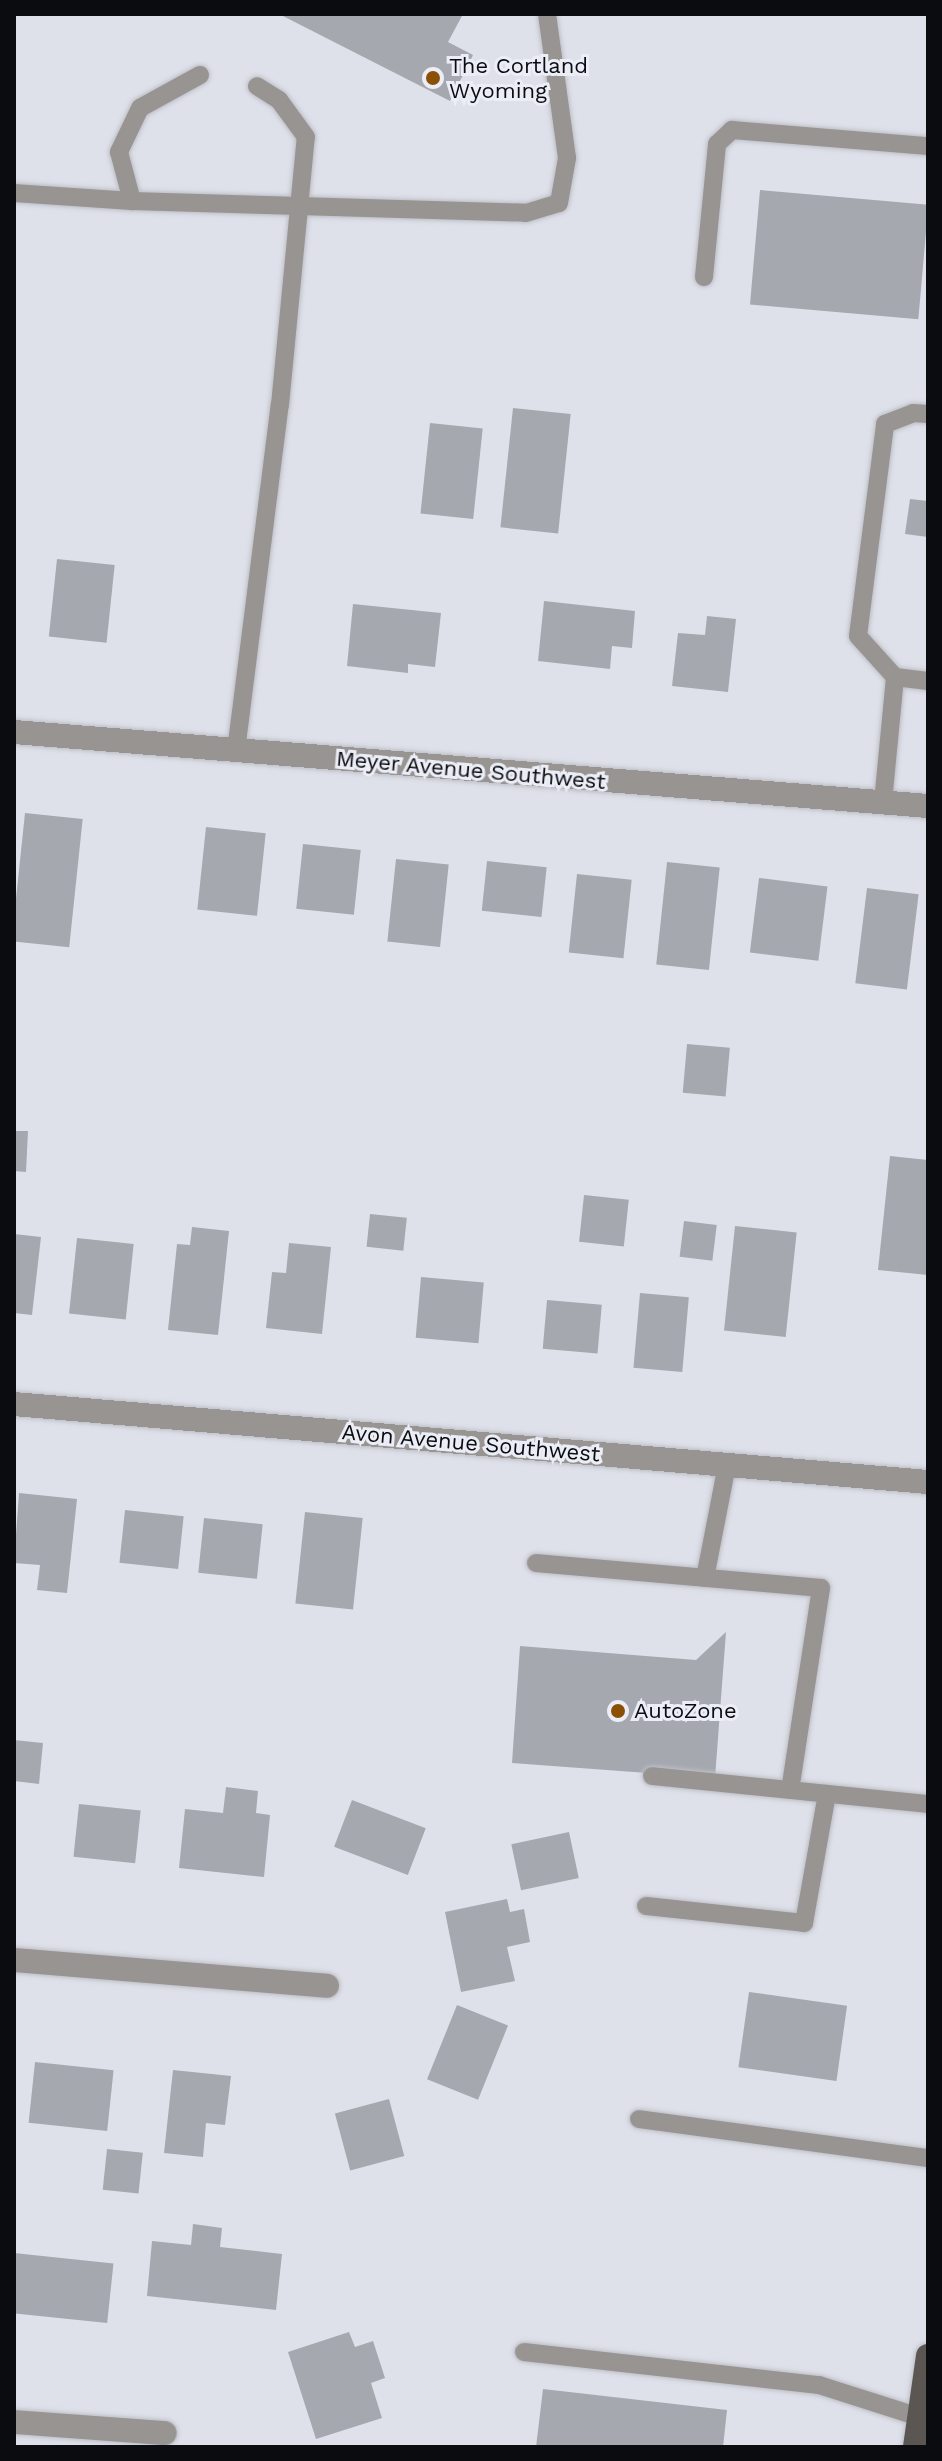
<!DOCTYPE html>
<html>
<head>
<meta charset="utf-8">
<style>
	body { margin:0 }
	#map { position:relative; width:942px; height:2461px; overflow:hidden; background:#dfe1ea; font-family:"Work Sans",sans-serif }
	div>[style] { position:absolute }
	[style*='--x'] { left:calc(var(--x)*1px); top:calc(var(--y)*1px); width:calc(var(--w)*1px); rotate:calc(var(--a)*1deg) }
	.building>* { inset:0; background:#a6a8b0; transform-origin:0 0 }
	.roads { filter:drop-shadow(0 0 2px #bdbfc7) drop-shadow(0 0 2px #bdbfc7) }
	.lane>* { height:18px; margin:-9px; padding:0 9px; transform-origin:9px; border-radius:9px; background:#989491 }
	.street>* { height:24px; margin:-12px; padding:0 12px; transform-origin:12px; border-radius:12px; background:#989491 }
	.primary>* { height:24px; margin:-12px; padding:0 12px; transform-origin:12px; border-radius:12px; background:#5b5651 }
	.dots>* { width:22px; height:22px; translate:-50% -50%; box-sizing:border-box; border:4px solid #eceef7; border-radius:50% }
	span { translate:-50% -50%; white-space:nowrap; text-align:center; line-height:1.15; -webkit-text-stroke:6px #eceef7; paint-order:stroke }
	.poi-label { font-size:22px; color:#0b0c0f }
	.left { translate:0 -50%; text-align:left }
	.street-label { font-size:22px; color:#0b0c0f }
	.frame { position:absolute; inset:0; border:16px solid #0b0c0f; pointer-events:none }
</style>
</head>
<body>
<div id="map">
	<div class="building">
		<div style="clip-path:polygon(279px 14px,463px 14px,448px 42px,473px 55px,450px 101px)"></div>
		<div style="left:760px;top:190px;width:169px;height:115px;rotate:5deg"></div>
		<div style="left:513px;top:408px;width:58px;height:120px;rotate:6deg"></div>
		<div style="left:430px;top:423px;width:53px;height:91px;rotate:6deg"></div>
		<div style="clip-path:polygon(910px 499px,928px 501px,928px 537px,905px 534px)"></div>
		<div style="left:57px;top:559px;width:58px;height:78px;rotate:6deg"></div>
		<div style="clip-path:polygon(544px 601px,635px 611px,632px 648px,612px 646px,610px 669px,538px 661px)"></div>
		<div style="clip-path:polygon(353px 604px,441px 613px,435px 667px,408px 664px,408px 673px,347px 666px)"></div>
		<div style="clip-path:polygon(707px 616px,736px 619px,728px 692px,672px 686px,678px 633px,705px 635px)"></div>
		<div style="left:25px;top:813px;width:58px;height:129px;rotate:6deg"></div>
		<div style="left:206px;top:827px;width:60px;height:83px;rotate:6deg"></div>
		<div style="left:303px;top:844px;width:58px;height:65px;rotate:6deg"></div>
		<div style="left:396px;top:859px;width:53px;height:83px;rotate:6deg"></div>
		<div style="left:487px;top:861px;width:60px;height:50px;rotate:6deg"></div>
		<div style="left:667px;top:862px;width:53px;height:103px;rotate:6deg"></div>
		<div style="left:577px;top:874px;width:55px;height:79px;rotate:6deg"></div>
		<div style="left:759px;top:878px;width:69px;height:75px;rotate:7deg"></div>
		<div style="left:867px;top:888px;width:52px;height:96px;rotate:7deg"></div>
		<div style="left:687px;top:1044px;width:43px;height:49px;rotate:5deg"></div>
		<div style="clip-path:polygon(14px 1131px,28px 1131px,26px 1172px,14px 1171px)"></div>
		<div style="clip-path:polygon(890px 1156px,928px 1160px,928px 1275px,878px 1270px)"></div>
		<div style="left:584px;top:1195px;width:45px;height:47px;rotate:6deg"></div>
		<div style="left:370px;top:1214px;width:37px;height:33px;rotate:6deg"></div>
		<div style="left:684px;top:1221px;width:33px;height:36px;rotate:7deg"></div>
		<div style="left:735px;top:1226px;width:62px;height:105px;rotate:6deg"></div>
		<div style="clip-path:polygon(192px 1227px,229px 1231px,218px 1335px,168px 1330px,177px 1244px,190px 1245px)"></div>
		<div style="clip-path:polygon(14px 1234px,41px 1237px,32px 1315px,14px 1313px)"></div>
		<div style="left:77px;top:1238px;width:57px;height:76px;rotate:6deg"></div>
		<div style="clip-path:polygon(289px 1243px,331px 1247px,322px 1334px,266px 1328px,272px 1272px,286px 1273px)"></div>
		<div style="left:421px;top:1277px;width:63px;height:61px;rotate:5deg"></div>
		<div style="left:640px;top:1293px;width:49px;height:75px;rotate:5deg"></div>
		<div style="left:547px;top:1300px;width:55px;height:49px;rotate:5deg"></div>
		<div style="clip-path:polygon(19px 1493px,77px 1499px,67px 1593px,37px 1590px,40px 1565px,14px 1563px)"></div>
		<div style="left:125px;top:1510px;width:59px;height:53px;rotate:6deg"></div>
		<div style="left:305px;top:1512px;width:58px;height:92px;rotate:6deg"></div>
		<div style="left:204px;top:1518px;width:59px;height:55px;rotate:6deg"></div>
		<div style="clip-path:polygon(726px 1632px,715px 1778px,512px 1763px,520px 1646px,696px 1660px)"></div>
		<div style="clip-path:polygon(14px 1740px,43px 1743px,39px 1784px,14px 1781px)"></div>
		<div style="clip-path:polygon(226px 1787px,258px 1791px,256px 1813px,270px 1815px,264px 1877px,179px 1868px,185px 1809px,223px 1813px)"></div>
		<div style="left:352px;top:1800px;width:79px;height:50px;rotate:21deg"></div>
		<div style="left:79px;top:1804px;width:62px;height:53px;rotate:6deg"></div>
		<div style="left:569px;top:1832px;width:47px;height:59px;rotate:78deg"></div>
		<div style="clip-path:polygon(507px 1899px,510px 1912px,524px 1909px,530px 1942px,507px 1947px,515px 1981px,461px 1992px,445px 1912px)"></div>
		<div style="left:749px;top:1992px;width:99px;height:76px;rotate:8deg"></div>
		<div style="left:457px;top:2005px;width:55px;height:80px;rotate:22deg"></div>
		<div style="left:35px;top:2062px;width:79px;height:61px;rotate:6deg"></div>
		<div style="clip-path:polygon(173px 2070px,231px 2076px,225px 2125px,206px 2123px,203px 2157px,164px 2153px)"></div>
		<div style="left:389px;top:2099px;width:59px;height:56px;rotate:75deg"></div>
		<div style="left:107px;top:2149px;width:36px;height:41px;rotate:6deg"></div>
		<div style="clip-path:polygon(193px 2224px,222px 2228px,220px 2247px,282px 2254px,276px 2310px,147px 2296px,152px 2241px,191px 2245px)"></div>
		<div style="left:14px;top:2253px;width:100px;height:60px;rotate:6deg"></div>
		<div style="clip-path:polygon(349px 2332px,355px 2347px,373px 2341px,385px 2378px,371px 2383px,382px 2418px,316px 2439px,288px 2352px)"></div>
		<div style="clip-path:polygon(543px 2389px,727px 2410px,723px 2447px,536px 2447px)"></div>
	</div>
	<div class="roads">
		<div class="lane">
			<div style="--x:200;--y:75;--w:68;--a:151.2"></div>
			<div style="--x:140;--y:108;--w:49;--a:115.5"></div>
			<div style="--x:119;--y:152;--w:51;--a:75.1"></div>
			<div style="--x:132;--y:201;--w:394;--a:1.7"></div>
			<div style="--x:526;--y:213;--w:34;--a:-17"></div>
			<div style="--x:559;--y:203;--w:46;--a:-79.9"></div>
			<div style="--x:567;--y:158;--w:145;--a:-97.9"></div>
			<div style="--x:14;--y:193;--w:118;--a:3.9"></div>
			<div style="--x:704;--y:277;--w:134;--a:-84.4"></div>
			<div style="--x:717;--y:144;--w:21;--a:-43"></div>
			<div style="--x:732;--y:130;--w:197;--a:4.7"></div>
			<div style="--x:895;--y:677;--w:33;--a:7"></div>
			<div style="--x:236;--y:751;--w:349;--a:-82.8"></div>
			<div style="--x:280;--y:405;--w:269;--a:-84.5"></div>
			<div style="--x:306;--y:137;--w:46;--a:-126.1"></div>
			<div style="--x:279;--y:100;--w:26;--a:-148"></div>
			<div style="--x:883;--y:802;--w:126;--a:-84.5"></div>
			<div style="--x:895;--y:677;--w:55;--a:-132.1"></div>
			<div style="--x:858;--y:636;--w:214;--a:-82.7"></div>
			<div style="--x:885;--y:424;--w:30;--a:-21"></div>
			<div style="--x:913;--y:413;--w:15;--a:4"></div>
			<div style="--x:536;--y:1563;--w:286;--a:5"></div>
			<div style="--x:821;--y:1588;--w:204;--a:98.7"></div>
			<div style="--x:705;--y:1578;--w:115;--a:-79"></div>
			<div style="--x:652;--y:1776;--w:277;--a:5.8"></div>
			<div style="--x:646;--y:1906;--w:159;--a:6.1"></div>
			<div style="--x:804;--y:1923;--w:131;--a:-79.9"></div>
			<div style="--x:639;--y:2119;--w:292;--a:7.7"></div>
			<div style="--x:524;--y:2352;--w:297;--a:6.4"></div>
			<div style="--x:819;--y:2385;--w:105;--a:17.7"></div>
		</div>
		<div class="street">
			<div style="--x:14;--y:732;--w:917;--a:4.63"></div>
			<div style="--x:14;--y:1404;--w:917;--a:4.88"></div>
			<div style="--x:14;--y:1960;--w:314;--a:4.7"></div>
			<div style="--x:14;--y:2422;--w:151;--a:4.2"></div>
		</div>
		<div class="primary">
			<div style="--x:915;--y:2447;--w:92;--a:-81.9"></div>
		</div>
	</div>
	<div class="dots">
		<div style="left:433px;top:78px;background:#8a5106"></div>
		<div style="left:618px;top:1711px;background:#8a5106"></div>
	</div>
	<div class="poi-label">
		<span class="left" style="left:449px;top:78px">The Cortland<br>Wyoming</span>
		<span class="left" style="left:634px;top:1711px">AutoZone</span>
	</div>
	<div class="street-label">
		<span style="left:471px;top:770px;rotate:5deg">Meyer Avenue Southwest</span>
		<span style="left:471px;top:1443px;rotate:5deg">Avon Avenue Southwest</span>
	</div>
	<div class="frame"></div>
</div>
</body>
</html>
